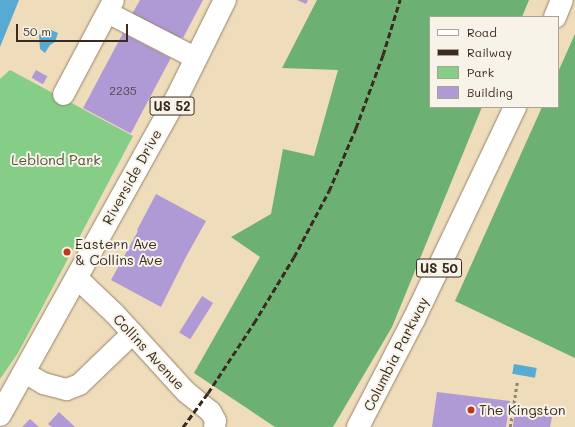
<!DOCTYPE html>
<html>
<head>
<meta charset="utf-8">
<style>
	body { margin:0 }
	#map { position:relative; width:575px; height:427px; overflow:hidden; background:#eedcba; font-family:Mali,sans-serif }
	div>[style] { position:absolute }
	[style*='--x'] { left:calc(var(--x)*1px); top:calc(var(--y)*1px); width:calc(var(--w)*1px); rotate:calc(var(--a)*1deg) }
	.green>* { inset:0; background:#86cd88 }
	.forest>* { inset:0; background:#6cb074 }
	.water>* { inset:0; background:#57abd3; transform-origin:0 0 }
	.building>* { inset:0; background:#af9ad5; transform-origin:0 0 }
	.path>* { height:2.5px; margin-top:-1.25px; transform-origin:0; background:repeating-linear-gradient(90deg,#94836c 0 3px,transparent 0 6px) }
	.roads { filter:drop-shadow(0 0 1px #94836c) drop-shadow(0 0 1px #94836c) }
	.minor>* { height:21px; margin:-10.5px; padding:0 10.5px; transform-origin:10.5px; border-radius:10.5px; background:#fff }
	.major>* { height:22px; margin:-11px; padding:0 11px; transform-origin:11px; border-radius:11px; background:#fff }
	.highway>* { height:22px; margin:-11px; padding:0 11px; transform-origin:11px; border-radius:11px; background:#fff }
	.rail>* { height:3px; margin-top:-1.5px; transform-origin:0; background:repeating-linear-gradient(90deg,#3b2a1e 0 6px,transparent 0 9px) }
	.dots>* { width:11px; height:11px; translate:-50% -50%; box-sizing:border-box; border:2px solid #f7f3e8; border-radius:50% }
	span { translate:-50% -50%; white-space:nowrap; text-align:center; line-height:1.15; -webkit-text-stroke:4px #f7f3e8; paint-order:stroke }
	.number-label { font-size:12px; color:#58464c }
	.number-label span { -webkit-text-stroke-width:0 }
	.shield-label span { padding:1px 3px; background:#f7f3e8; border:1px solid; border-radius:3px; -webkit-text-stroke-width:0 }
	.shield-label { font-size:13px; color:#3b2a1e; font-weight:700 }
	.park-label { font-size:14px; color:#4e5338 }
	.street-label { font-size:14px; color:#3b2a1e }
	.poi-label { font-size:14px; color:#3b2a1e }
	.left { translate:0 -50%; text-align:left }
	.legend { position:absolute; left:429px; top:16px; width:130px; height:92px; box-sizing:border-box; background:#f7f3e8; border:1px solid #aca397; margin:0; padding:5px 7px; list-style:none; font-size:12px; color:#3b2a1e }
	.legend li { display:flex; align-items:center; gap:8px; height:20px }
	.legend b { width:20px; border:1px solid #aca397 }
	.scale { position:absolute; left:16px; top:24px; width:112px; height:18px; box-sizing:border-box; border:2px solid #3b2a1e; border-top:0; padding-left:5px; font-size:12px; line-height:14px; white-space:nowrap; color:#3b2a1e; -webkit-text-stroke:3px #f7f3e8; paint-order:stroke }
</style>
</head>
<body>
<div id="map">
	<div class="green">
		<div style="clip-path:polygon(10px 70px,133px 136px,18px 353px,0 379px,0 79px)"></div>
	</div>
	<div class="forest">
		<div style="clip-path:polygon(317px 0,529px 0,522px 17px,430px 17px,430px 107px,482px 107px,392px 327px,333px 427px,275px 427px,194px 373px,260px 257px,231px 237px,271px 214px,283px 149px,314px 156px,338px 70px,282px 68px)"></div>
		<div style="clip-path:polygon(575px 34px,575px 358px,455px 301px,542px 107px,558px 107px,558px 72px)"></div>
	</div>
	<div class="water">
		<div style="clip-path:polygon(0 0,19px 0,0 47px)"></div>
		<div style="clip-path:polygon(49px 29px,58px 33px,55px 42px,50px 45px,45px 53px,40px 49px,39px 35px,46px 33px)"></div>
		<div style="left:514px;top:364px;width:23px;height:10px;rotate:10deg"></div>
	</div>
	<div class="building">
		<div style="clip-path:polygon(140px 0,203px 0,183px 38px,181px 37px,179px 40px,132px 14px)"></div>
		<div style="clip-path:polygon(297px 0,308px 0,306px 4px)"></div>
		<div style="left:123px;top:33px;width:54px;height:85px;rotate:28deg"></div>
		<div style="left:36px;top:70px;width:13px;height:9px;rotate:29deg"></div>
		<div style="clip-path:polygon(156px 194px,206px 221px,187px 255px,161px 307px,111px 280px,138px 231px,137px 230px)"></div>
		<div style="left:202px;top:296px;width:13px;height:43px;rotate:32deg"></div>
		<div style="clip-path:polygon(437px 392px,510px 401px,506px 427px,432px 427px)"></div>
		<div style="clip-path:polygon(515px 408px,534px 410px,533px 414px,552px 417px,550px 427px,513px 427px)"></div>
		<div style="clip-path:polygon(59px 412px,75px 427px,52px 427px,48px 424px)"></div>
		<div style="clip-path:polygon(30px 419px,39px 427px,22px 427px)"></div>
	</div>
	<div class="path">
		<div style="--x:510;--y:427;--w:45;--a:-81"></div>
	</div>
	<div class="roads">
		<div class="minor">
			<div style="--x:107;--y:12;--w:100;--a:27.3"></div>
			<div style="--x:63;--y:94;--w:106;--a:-62"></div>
			<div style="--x:77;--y:278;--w:51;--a:43.4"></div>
			<div style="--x:114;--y:313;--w:105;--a:47.7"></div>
			<div style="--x:185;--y:391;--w:32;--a:39"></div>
			<div style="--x:210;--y:411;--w:10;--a:61"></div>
			<div style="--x:215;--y:420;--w:7;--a:98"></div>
			<div style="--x:24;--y:372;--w:22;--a:30"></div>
			<div style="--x:43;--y:383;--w:24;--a:15"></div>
			<div style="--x:66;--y:389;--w:14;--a:-21"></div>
			<div style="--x:79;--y:384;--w:74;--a:-43.9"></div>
		</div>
		<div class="major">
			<div style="--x:0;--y:415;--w:362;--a:-60.9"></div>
			<div style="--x:176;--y:99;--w:110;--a:-63.7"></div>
		</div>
		<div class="highway">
			<div style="--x:555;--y:17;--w:18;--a:-68"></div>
			<div style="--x:358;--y:427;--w:122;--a:-62.6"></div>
			<div style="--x:414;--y:319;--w:235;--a:-64.5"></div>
		</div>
	</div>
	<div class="rail">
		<div style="--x:183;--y:427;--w:42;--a:-53.7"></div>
		<div style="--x:208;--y:393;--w:84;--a:-56.7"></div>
		<div style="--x:254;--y:323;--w:77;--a:-58.8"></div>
		<div style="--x:294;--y:257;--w:75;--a:-62.1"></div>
		<div style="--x:329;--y:191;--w:69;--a:-66.8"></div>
		<div style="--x:356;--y:128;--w:78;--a:-69.7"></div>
		<div style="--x:383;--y:55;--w:58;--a:-72.8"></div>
	</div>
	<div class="dots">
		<div style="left:67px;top:252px;background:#c8321e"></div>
		<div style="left:471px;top:410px;background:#c8321e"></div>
	</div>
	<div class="number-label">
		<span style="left:123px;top:91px">2235</span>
	</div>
	<div class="shield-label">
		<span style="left:172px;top:106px">US 52</span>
		<span style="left:439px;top:268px">US 50</span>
	</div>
	<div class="park-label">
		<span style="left:56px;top:160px">Leblond Park</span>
	</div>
	<div class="street-label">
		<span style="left:132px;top:177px;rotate:-61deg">Riverside Drive</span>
		<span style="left:149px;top:352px;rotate:47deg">Collins Avenue</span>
		<span style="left:396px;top:354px;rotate:-63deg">Columbia Parkway</span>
	</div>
	<div class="poi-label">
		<span class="left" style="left:75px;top:252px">Eastern Ave<br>&amp; Collins Ave</span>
		<span class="left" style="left:479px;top:410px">The Kingston</span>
	</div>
	<ul class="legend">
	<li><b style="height:5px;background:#fff"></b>Road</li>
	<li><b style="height:5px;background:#3b2a1e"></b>Railway</li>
	<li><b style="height:11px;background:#86cd88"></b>Park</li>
	<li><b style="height:11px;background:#af9ad5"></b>Building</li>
	</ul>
	<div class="scale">50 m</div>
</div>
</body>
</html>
